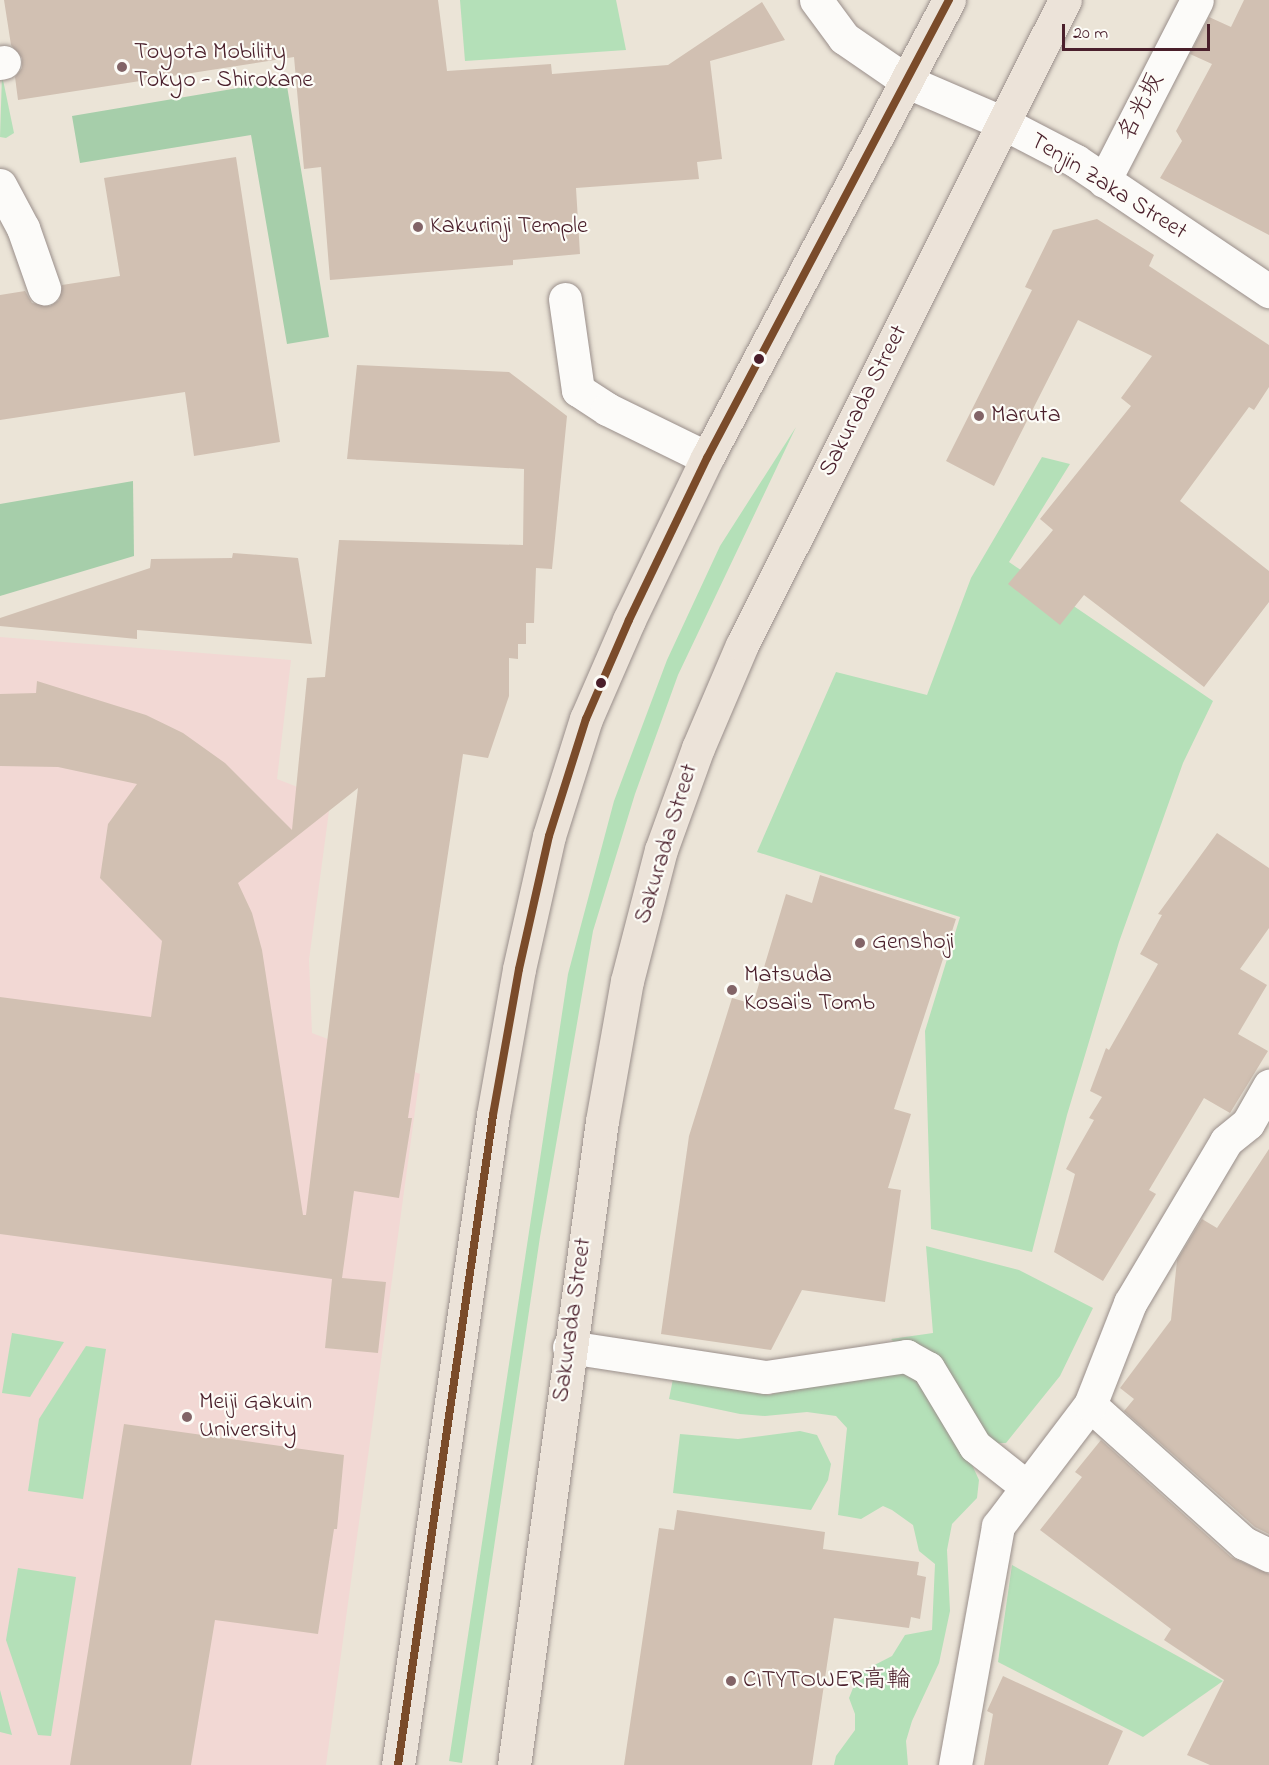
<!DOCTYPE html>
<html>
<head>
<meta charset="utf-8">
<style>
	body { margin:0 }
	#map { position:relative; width:1269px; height:1765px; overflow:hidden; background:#ebe4d7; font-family:"Indie Flower","Klee One",sans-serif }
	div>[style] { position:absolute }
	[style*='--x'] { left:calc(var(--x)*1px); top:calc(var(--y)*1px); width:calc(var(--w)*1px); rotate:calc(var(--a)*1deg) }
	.built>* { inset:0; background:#f2d8d4 }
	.green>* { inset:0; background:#b4e0b8 }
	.forest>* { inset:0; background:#a6ceaa }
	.building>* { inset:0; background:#d1c0b2 }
	.roads { filter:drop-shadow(0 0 2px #9a8f8b) drop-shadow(0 0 2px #9a8f8b) }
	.minor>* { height:33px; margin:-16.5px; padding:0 16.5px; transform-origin:16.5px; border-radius:16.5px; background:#fcfbf9 }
	.highway>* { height:33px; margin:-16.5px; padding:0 16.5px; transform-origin:16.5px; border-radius:16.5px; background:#ece3d9 }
	.bus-1>* { height:8px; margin:-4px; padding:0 4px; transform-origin:4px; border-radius:4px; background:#7a4b2a }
	.dots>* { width:16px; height:16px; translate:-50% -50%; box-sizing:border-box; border:3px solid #fdfcf7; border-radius:50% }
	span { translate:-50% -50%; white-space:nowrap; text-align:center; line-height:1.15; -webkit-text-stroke:4.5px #fdfcf7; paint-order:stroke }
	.poi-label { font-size:24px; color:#4a1f2b }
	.left { translate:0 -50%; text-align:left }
	.street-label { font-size:24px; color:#4a1f2b }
	.scale { position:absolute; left:1062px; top:24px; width:148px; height:27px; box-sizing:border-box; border:3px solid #4a1f2b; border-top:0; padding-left:8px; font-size:18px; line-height:21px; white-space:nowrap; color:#4a1f2b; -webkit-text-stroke:4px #fdfcf7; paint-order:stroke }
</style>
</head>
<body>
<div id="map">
	<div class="built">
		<div style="clip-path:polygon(0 637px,291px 660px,277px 779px,295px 786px,329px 811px,309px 960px,312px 1033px,420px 1074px,326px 1765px,0 1765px)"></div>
	</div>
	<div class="green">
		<div style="clip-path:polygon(460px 0,616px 0,626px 50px,465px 61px)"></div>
		<div style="clip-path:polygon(2px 75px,14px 133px,6px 138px,0 137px)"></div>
		<div style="clip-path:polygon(796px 427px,678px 675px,635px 794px,593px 931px,540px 1237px,462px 1763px,449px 1761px,568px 974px,614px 801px,667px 660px,720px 546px)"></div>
		<div style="clip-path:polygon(1042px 457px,1070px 464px,1009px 562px,1213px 701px,1183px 763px,1119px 942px,1067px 1115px,1032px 1252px,931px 1229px,925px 1031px,960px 917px,757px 852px,836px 672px,927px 695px,971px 578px)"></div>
		<div style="clip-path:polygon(926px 1246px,1019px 1270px,1093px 1308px,1060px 1376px,1006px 1443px,995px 1443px,891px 1339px,933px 1333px)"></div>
		<div style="clip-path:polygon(12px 1333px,64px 1342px,30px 1397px,2px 1393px)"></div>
		<div style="clip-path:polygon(86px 1346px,106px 1349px,83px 1499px,28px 1491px,39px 1419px)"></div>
		<div style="clip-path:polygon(896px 1368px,924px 1385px,968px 1456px,979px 1480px,977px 1498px,952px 1524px,947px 1550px,950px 1611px,939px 1663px,912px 1721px,906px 1741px,908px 1765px,834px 1765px,836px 1756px,855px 1730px,855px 1714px,849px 1698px,859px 1673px,892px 1656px,905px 1635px,932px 1630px,935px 1564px,919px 1551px,913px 1525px,892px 1510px,883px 1506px,861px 1519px,838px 1515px,847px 1428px,836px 1416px,807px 1412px,765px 1416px,740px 1414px,669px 1399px,673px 1379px,769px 1395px,852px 1374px)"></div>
		<div style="clip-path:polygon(800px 1431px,817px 1435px,831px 1464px,828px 1480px,811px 1510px,673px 1493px,680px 1434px,738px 1439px)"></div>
		<div style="clip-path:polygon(1012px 1565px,1223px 1681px,1143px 1737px,998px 1662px)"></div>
		<div style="clip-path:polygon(18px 1568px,76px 1577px,51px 1736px,38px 1735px,6px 1640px)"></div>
		<div style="clip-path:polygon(0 1690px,12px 1735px,0 1732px)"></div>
	</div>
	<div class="forest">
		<div style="clip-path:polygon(286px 80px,329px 337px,287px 344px,251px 135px,80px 163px,72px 116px)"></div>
		<div style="clip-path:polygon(133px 481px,134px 556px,0 596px,0 504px)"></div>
	</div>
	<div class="building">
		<div style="clip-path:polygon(4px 0,438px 0,447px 71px,551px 64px,552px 74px,668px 65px,762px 2px,785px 40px,710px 61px,722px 159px,697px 162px,699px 179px,576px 188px,580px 254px,513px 260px,513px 265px,330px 280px,321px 167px,304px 169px,294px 57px,18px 100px,15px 77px,22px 68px,22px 58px,11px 45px)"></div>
		<div style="clip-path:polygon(1244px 0,1269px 0,1269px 235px,1160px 178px,1182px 141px,1176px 131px,1212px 64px,1190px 54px,1209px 17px,1231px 27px)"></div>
		<div style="clip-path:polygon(236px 157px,280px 442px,194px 456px,185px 392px,0 420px,0 295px,25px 291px,32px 303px,50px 306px,59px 300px,62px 285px,120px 276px,104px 178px)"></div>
		<div style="clip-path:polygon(1097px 219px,1154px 255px,1149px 266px,1269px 345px,1269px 387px,1254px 410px,1249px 407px,1180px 501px,1269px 571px,1269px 602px,1204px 687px,1084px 595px,1060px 625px,1008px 584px,1053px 530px,1040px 519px,1131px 406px,1121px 398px,1152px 356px,1078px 320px,994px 486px,946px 461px,1032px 290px,1025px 287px,1053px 230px)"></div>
		<div style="clip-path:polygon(evenodd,357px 365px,509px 372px,567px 416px,552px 569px,536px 568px,534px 623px,526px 623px,526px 644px,518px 644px,518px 659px,509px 658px,509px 696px,488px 758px,463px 754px,408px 1118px,412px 1118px,399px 1198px,354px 1191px,342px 1278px,386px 1282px,378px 1353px,325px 1348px,332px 1279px,0 1234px,0 997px,151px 1017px,162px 941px,100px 878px,108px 824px,137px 784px,58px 767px,0 766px,0 694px,36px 693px,37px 681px,146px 715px,183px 733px,225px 763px,292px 830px,307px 678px,325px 677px,339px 540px,523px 545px,524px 469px,347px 459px,357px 365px,358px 788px,306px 1215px,303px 1215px,262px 950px,252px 913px,238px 883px,358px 788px)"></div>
		<div style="clip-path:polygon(233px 553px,298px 558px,312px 644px,137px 630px,137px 639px,0 626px,0 618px,150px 568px,151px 559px,232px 558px)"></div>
		<div style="clip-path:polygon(1217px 833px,1269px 868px,1269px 928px,1240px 969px,1267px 985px,1238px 1034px,1268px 1051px,1230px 1113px,1204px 1098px,1149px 1190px,1156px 1194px,1103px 1281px,1054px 1252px,1075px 1174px,1066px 1169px,1094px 1120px,1089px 1118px,1102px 1097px,1090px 1091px,1106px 1048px,1109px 1050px,1158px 964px,1140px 954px,1162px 915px,1158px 914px)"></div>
		<div style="clip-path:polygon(820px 875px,956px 919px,894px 1109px,911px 1114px,888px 1188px,901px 1190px,885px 1302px,802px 1290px,771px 1350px,661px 1334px,689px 1136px,732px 998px,753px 1004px,786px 894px,812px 903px)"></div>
		<div style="clip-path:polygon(1269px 1149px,1269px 1534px,1255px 1527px,1124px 1411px,1134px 1399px,1120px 1388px,1171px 1320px,1177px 1260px,1202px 1219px,1217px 1228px)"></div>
		<div style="clip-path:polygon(124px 1424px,344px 1455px,337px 1529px,334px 1529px,318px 1634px,215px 1620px,191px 1765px,70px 1765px)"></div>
		<div style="clip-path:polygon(1101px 1440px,1231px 1557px,1269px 1574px,1269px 1765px,1210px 1765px,1187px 1755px,1224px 1680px,1164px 1640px,1171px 1629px,1040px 1530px,1082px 1477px,1075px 1472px)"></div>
		<div style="clip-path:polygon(677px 1510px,825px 1532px,823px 1549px,919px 1562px,917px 1575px,926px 1577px,920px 1619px,911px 1617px,909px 1628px,834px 1618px,812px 1765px,624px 1765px,659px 1528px,674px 1530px)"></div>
		<div style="clip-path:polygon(1003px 1676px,1123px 1731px,1108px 1765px,984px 1765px,993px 1714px,987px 1711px)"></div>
	</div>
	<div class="roads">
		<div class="minor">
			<div style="--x:816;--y:0;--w:47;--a:53.6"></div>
			<div style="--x:844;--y:38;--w:78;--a:34.5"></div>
			<div style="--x:908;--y:82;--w:103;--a:23.3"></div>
			<div style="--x:1003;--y:123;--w:82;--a:27.5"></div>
			<div style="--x:1076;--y:161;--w:233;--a:34"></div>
			<div style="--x:0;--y:63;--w:4;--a:-14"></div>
			<div style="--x:1104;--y:181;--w:203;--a:-62.8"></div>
			<div style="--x:0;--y:185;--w:49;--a:61.9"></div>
			<div style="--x:23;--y:228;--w:64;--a:70.7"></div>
			<div style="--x:565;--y:299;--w:92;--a:81.9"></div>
			<div style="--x:578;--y:390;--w:35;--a:33"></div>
			<div style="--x:607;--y:409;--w:111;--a:26.1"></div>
			<div style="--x:569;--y:1347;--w:199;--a:8.7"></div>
			<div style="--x:766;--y:1377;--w:142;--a:-8.5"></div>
			<div style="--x:906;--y:1356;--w:25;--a:29"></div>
			<div style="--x:928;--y:1368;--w:91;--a:58.9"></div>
			<div style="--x:975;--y:1446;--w:66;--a:38.3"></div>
			<div style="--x:1090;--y:1405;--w:207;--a:41.9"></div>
			<div style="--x:1244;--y:1543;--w:28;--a:26"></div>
			<div style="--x:955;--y:1765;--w:243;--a:-79.8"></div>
			<div style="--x:998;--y:1526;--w:152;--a:-52.8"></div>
			<div style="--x:1090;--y:1405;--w:110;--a:-68.6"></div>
			<div style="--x:1130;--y:1303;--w:188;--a:-59.3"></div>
			<div style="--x:1226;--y:1141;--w:28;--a:-39"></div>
			<div style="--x:1248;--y:1123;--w:43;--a:-60.4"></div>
		</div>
		<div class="highway">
			<div style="--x:398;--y:1765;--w:657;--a:-81.68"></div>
			<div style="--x:493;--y:1115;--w:148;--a:-79.9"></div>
			<div style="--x:519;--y:969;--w:136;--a:-77.3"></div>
			<div style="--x:549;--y:836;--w:123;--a:-72.5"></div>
			<div style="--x:586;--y:719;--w:108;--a:-66.5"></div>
			<div style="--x:629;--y:620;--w:180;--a:-64.3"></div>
			<div style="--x:707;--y:458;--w:518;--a:-62.15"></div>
			<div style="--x:514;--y:1765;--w:650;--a:-82.22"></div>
			<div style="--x:602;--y:1121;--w:142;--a:-79.9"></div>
			<div style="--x:627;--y:981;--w:135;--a:-75.5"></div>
			<div style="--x:661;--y:850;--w:109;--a:-70.1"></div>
			<div style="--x:698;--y:748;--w:112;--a:-66.9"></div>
			<div style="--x:742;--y:645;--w:721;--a:-63.4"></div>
		</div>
	</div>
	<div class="bus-1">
		<div style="--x:398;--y:1765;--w:657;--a:-81.68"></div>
		<div style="--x:493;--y:1115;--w:148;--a:-79.9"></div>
		<div style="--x:519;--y:969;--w:136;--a:-77.3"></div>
		<div style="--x:549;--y:836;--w:123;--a:-72.5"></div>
		<div style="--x:586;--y:719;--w:108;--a:-66.5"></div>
		<div style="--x:629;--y:620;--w:180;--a:-64.3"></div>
		<div style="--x:707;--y:458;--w:518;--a:-62.15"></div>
	</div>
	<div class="dots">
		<div style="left:122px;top:67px;background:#826467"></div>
		<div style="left:418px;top:227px;background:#826467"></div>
		<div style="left:759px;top:359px;background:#4a1f2b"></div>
		<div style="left:979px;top:416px;background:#826467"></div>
		<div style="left:601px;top:683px;background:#4a1f2b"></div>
		<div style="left:860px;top:943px;background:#826467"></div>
		<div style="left:732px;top:990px;background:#826467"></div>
		<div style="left:187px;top:1417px;background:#826467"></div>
		<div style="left:731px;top:1681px;background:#826467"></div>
	</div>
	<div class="poi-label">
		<span class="left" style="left:134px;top:67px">Toyota Mobility<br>Tokyo - Shirokane</span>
		<span class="left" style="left:430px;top:227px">Kakurinji Temple</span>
		<span class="left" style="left:991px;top:416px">Maruta</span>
		<span class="left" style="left:872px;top:943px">Genshoji</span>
		<span class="left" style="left:744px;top:990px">Matsuda<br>Kosai's Tomb</span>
		<span class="left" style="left:199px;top:1417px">Meiji Gakuin<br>University</span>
		<span class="left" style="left:743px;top:1681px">CITYTOWER高輪</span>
	</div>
	<div class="street-label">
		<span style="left:1142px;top:107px;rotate:-63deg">名光坂</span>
		<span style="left:1108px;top:187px;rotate:32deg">Tenjin Zaka Street</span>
		<span style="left:864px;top:401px;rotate:-63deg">Sakurada Street</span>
		<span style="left:667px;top:844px;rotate:-73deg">Sakurada Street</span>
		<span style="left:573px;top:1320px;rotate:-82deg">Sakurada Street</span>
	</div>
	<div class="scale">20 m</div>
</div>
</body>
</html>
